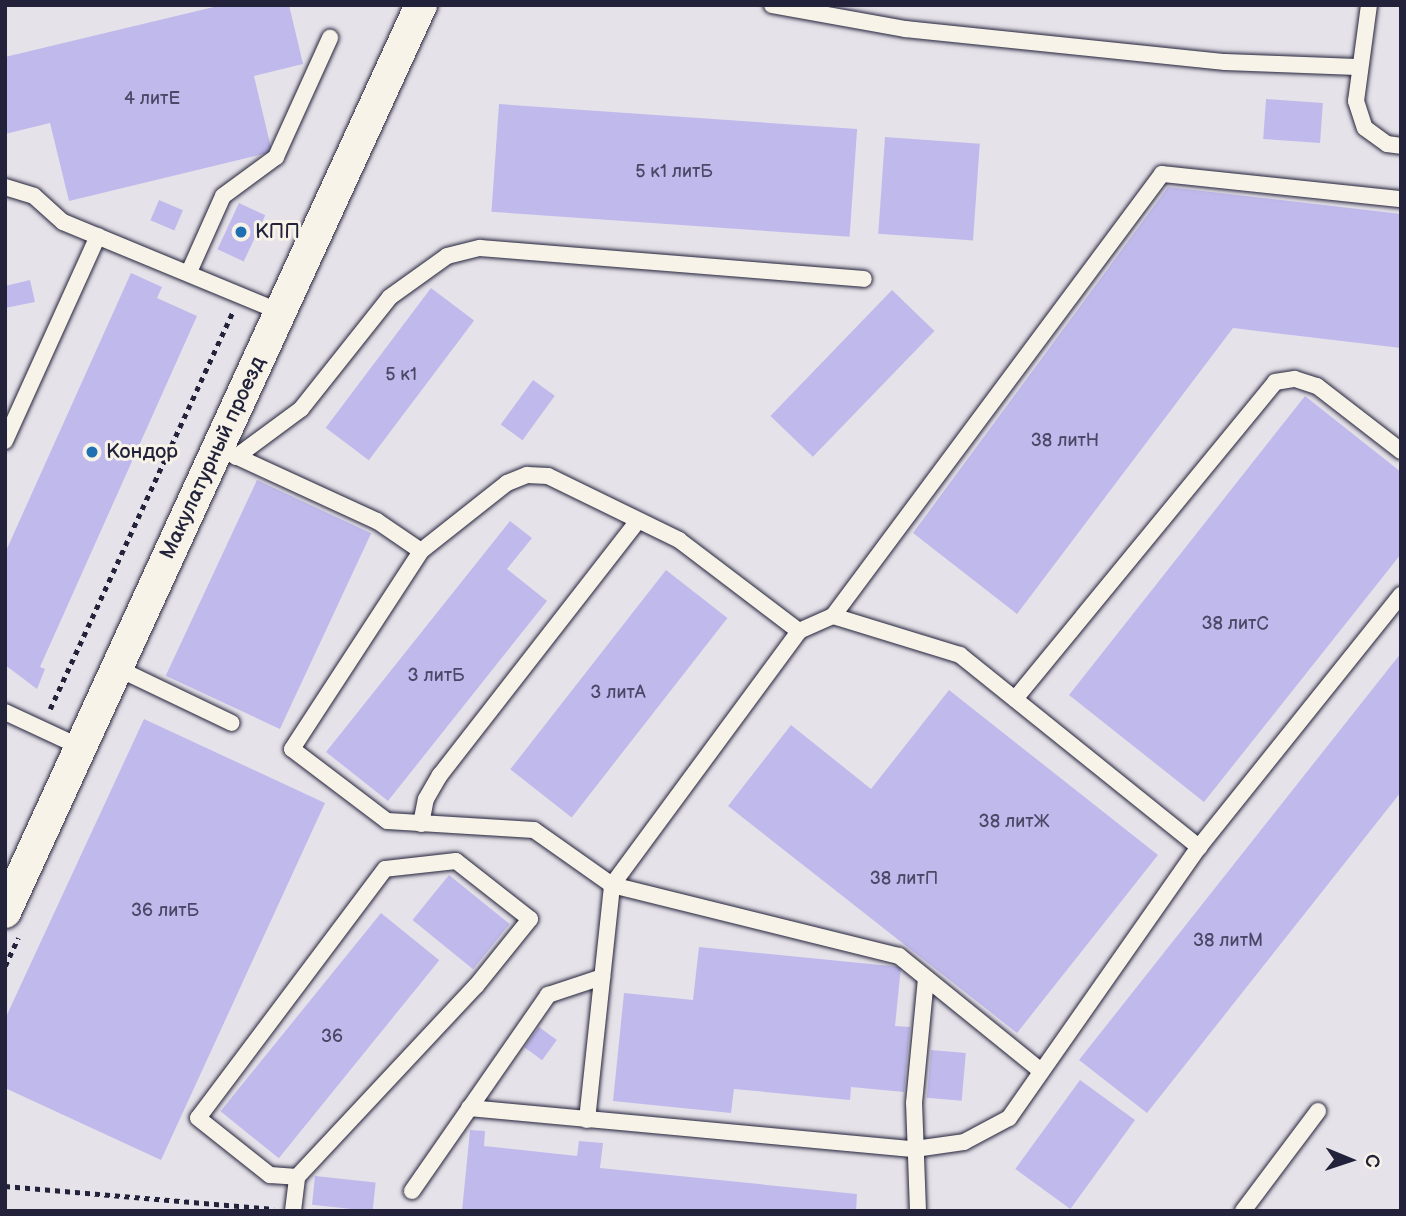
<!DOCTYPE html>
<html>
<head>
<meta charset="utf-8">
<style>
	body { margin:0 }
	#map { position:relative; width:1406px; height:1216px; overflow:hidden; background:#e6e2e9; font-family:"Balsamiq Sans",sans-serif }
	div>[style] { position:absolute }
	[style*='--x'] { left:calc(var(--x)*1px); top:calc(var(--y)*1px); width:calc(var(--w)*1px); rotate:calc(var(--a)*1deg) }
	.building>* { inset:0; background:#c0baec; transform-origin:0 0 }
	.path>* { height:4.5px; margin-top:-2.25px; transform-origin:0; background:repeating-linear-gradient(90deg,#22223b 0 5px,transparent 0 10px) }
	.roads { filter:drop-shadow(0 0 2px #22223b) drop-shadow(0 0 2px #22223b) }
	.lane>* { height:16px; margin:-8px; padding:0 8px; transform-origin:8px; border-radius:8px; background:#f7f3e8 }
	.street>* { height:32px; margin:-16px; padding:0 16px; transform-origin:16px; border-radius:16px; background:#f7f3e8 }
	.dots>* { width:19px; height:19px; translate:-50% -50%; box-sizing:border-box; border:4px solid #f7f3e8; border-radius:50% }
	span { translate:-50% -50%; white-space:nowrap; text-align:center; line-height:1.15; -webkit-text-stroke:6px #f7f3e8; paint-order:stroke }
	.number-label { font-size:18px; color:#4a4867 }
	.number-label span { -webkit-text-stroke-width:0 }
	.poi-label { font-size:21px; color:#22223b }
	.left { translate:0 -50%; text-align:left }
	.street-label { font-size:21px; color:#22223b }
	.frame { position:absolute; inset:0; border:7px solid #22223b; pointer-events:none }
	.north { position:absolute; left:1315px; top:1125px; width:70px; height:70px; -webkit-text-stroke:5px #f7f3e8; paint-order:stroke; rotate:92deg; font-size:19px; font-weight:700; line-height:28px; text-align:center; color:#22223b }
	.north::after { content:''; display:block; margin:auto; width:24px; height:32px; background:#22223b; clip-path:polygon(50% 0,100% 100%,50% 72%,0 100%) }
</style>
</head>
<body>
<div id="map">
	<div class="building">
		<div style="clip-path:polygon(222px 5px,289px 5px,303px 64px,254px 76px,272px 152px,69px 201px,50px 123px,5px 134px,5px 57px)"></div>
		<div style="left:1266px;top:99px;width:57px;height:40px;rotate:4deg"></div>
		<div style="left:499px;top:104px;width:359px;height:108px;rotate:4deg"></div>
		<div style="left:885px;top:137px;width:95px;height:97px;rotate:4deg"></div>
		<div style="clip-path:polygon(1168px 187px,1401px 214px,1401px 348px,1233px 328px,1017px 614px,913px 533px)"></div>
		<div style="left:159px;top:200px;width:26px;height:22px;rotate:23deg"></div>
		<div style="left:239px;top:203px;width:29px;height:51px;rotate:25deg"></div>
		<div style="clip-path:polygon(131px 273px,162px 287px,157px 298px,197px 316px,40px 667px,45px 669px,37px 689px,5px 665px,5px 553px)"></div>
		<div style="clip-path:polygon(30px 280px,35px 302px,5px 308px,5px 286px)"></div>
		<div style="left:431px;top:288px;width:54px;height:175px;rotate:37deg"></div>
		<div style="left:892px;top:290px;width:59px;height:175px;rotate:44deg"></div>
		<div style="left:533px;top:380px;width:27px;height:55px;rotate:36deg"></div>
		<div style="clip-path:polygon(1305px 396px,1401px 472px,1401px 554px,1204px 802px,1069px 695px)"></div>
		<div style="left:257px;top:480px;width:126px;height:216px;rotate:25deg"></div>
		<div style="clip-path:polygon(510px 521px,532px 538px,507px 569px,547px 601px,388px 801px,326px 752px)"></div>
		<div style="left:666px;top:570px;width:78px;height:253px;rotate:38deg"></div>
		<div style="clip-path:polygon(1401px 653px,1401px 792px,1147px 1113px,1079px 1060px)"></div>
		<div style="clip-path:polygon(949px 690px,1158px 855px,1017px 1033px,728px 806px,791px 725px,871px 789px)"></div>
		<div style="clip-path:polygon(144px 719px,325px 803px,161px 1160px,5px 1088px,5px 1019px)"></div>
		<div style="left:449px;top:875px;width:78px;height:58px;rotate:39deg"></div>
		<div style="left:381px;top:913px;width:75px;height:255px;rotate:39deg"></div>
		<div style="clip-path:polygon(699px 947px,901px 967px,895px 1026px,910px 1027px,904px 1092px,851px 1087px,850px 1100px,734px 1089px,731px 1113px,613px 1101px,624px 993px,693px 1000px)"></div>
		<div style="left:539px;top:1027px;width:22px;height:25px;rotate:36deg"></div>
		<div style="left:931px;top:1050px;width:35px;height:48px;rotate:5deg"></div>
		<div style="left:1080px;top:1080px;width:68px;height:110px;rotate:36deg"></div>
		<div style="clip-path:polygon(470px 1130px,485px 1131px,484px 1146px,577px 1156px,579px 1141px,603px 1143px,600px 1168px,857px 1194px,856px 1211px,462px 1211px)"></div>
		<div style="left:315px;top:1176px;width:61px;height:29px;rotate:6deg"></div>
	</div>
	<div class="path">
		<div style="--x:50;--y:709;--w:436;--a:-65.3"></div>
		<div style="--x:5;--y:966;--w:31;--a:-65"></div>
		<div style="--x:5;--y:1186;--w:270;--a:4.9"></div>
	</div>
	<div class="roads">
		<div class="lane">
			<div style="--x:772;--y:5;--w:135;--a:10.2"></div>
			<div style="--x:905;--y:29;--w:322;--a:5.9"></div>
			<div style="--x:1225;--y:62;--w:132;--a:2.2"></div>
			<div style="--x:1369;--y:5;--w:97;--a:97.7"></div>
			<div style="--x:1356;--y:101;--w:28;--a:72"></div>
			<div style="--x:1365;--y:128;--w:27;--a:36"></div>
			<div style="--x:1387;--y:144;--w:14;--a:8"></div>
			<div style="--x:5;--y:187;--w:30;--a:17"></div>
			<div style="--x:34;--y:196;--w:39;--a:42"></div>
			<div style="--x:63;--y:222;--w:235;--a:22.5"></div>
			<div style="--x:189;--y:272;--w:83;--a:-65.9"></div>
			<div style="--x:223;--y:196;--w:66;--a:-36.3"></div>
			<div style="--x:276;--y:157;--w:131;--a:-65.6"></div>
			<div style="--x:5;--y:441;--w:225;--a:-65.6"></div>
			<div style="--x:229;--y:453;--w:163;--a:24.7"></div>
			<div style="--x:377;--y:521;--w:53;--a:34.3"></div>
			<div style="--x:236;--y:457;--w:81;--a:-36.4"></div>
			<div style="--x:301;--y:409;--w:143;--a:-51.5"></div>
			<div style="--x:390;--y:297;--w:70;--a:-35.7"></div>
			<div style="--x:447;--y:256;--w:34;--a:-14"></div>
			<div style="--x:480;--y:248;--w:385;--a:4.6"></div>
			<div style="--x:833;--y:616;--w:551;--a:-53.34"></div>
			<div style="--x:1162;--y:174;--w:240;--a:6"></div>
			<div style="--x:117;--y:668;--w:127;--a:25.6"></div>
			<div style="--x:1015;--y:699;--w:410;--a:-50.6"></div>
			<div style="--x:1275;--y:382;--w:20;--a:-9"></div>
			<div style="--x:1295;--y:379;--w:23;--a:18"></div>
			<div style="--x:1317;--y:386;--w:106;--a:37.7"></div>
			<div style="--x:5;--y:712;--w:83;--a:25"></div>
			<div style="--x:421;--y:824;--w:25;--a:-79"></div>
			<div style="--x:426;--y:799;--w:28;--a:-60"></div>
			<div style="--x:440;--y:775;--w:321;--a:-52.1"></div>
			<div style="--x:1041;--y:1071;--w:183;--a:-141"></div>
			<div style="--x:899;--y:956;--w:296;--a:-166.1"></div>
			<div style="--x:612;--y:885;--w:95;--a:-144.8"></div>
			<div style="--x:534;--y:830;--w:147;--a:-176.5"></div>
			<div style="--x:387;--y:821;--w:119;--a:-142.8"></div>
			<div style="--x:292;--y:749;--w:236;--a:-56.9"></div>
			<div style="--x:421;--y:551;--w:110;--a:-38.3"></div>
			<div style="--x:507;--y:483;--w:22;--a:-22"></div>
			<div style="--x:527;--y:475;--w:21;--a:3"></div>
			<div style="--x:548;--y:476;--w:146;--a:26"></div>
			<div style="--x:679;--y:540;--w:151;--a:37.2"></div>
			<div style="--x:799;--y:631;--w:37;--a:-24"></div>
			<div style="--x:833;--y:616;--w:133;--a:17.1"></div>
			<div style="--x:960;--y:655;--w:307;--a:38.8"></div>
			<div style="--x:469;--y:1108;--w:448;--a:5.3"></div>
			<div style="--x:915;--y:1149;--w:49;--a:-8.1"></div>
			<div style="--x:964;--y:1142;--w:51;--a:-28.1"></div>
			<div style="--x:1009;--y:1118;--w:331;--a:-55"></div>
			<div style="--x:1199;--y:847;--w:323;--a:-51.3"></div>
			<div style="--x:587;--y:1120;--w:236;--a:-83.9"></div>
			<div style="--x:612;--y:885;--w:315;--a:-53.6"></div>
			<div style="--x:412;--y:1191;--w:239;--a:-55.2"></div>
			<div style="--x:548;--y:995;--w:57;--a:-18.4"></div>
			<div style="--x:293;--y:1211;--w:34;--a:-83"></div>
			<div style="--x:297;--y:1177;--w:262;--a:-46.9"></div>
			<div style="--x:476;--y:986;--w:86;--a:-51.1"></div>
			<div style="--x:530;--y:919;--w:94;--a:-141.9"></div>
			<div style="--x:456;--y:861;--w:71;--a:173.6"></div>
			<div style="--x:385;--y:869;--w:311;--a:126.9"></div>
			<div style="--x:198;--y:1118;--w:92;--a:38.4"></div>
			<div style="--x:270;--y:1175;--w:27;--a:4"></div>
			<div style="--x:918;--y:1211;--w:108;--a:-92.1"></div>
			<div style="--x:914;--y:1103;--w:125;--a:-84.5"></div>
			<div style="--x:1243;--y:1211;--w:125;--a:-53.1"></div>
		</div>
		<div class="street">
			<div style="--x:5;--y:912;--w:998;--a:-65.36"></div>
		</div>
	</div>
	<div class="dots">
		<div style="left:241px;top:232px;background:#1f6fb2"></div>
		<div style="left:92px;top:452px;background:#1f6fb2"></div>
	</div>
	<div class="number-label">
		<span style="left:152px;top:99px">4 литЕ</span>
		<span style="left:674px;top:172px">5 к1 литБ</span>
		<span style="left:401px;top:375px">5 к1</span>
		<span style="left:1065px;top:441px">38 литН</span>
		<span style="left:1235px;top:624px">38 литС</span>
		<span style="left:436px;top:676px">3 литБ</span>
		<span style="left:618px;top:693px">3 литА</span>
		<span style="left:1014px;top:822px">38 литЖ</span>
		<span style="left:904px;top:879px">38 литП</span>
		<span style="left:165px;top:911px">36 литБ</span>
		<span style="left:1228px;top:941px">38 литМ</span>
		<span style="left:332px;top:1037px">36</span>
	</div>
	<div class="poi-label">
		<span class="left" style="left:255px;top:232px">КПП</span>
		<span class="left" style="left:106px;top:452px">Кондор</span>
	</div>
	<div class="street-label">
		<span style="left:213px;top:458px;rotate:-65deg">Макулатурный проезд</span>
	</div>
	<div class="frame"></div>
	<div class="north">С</div>
</div>
</body>
</html>
